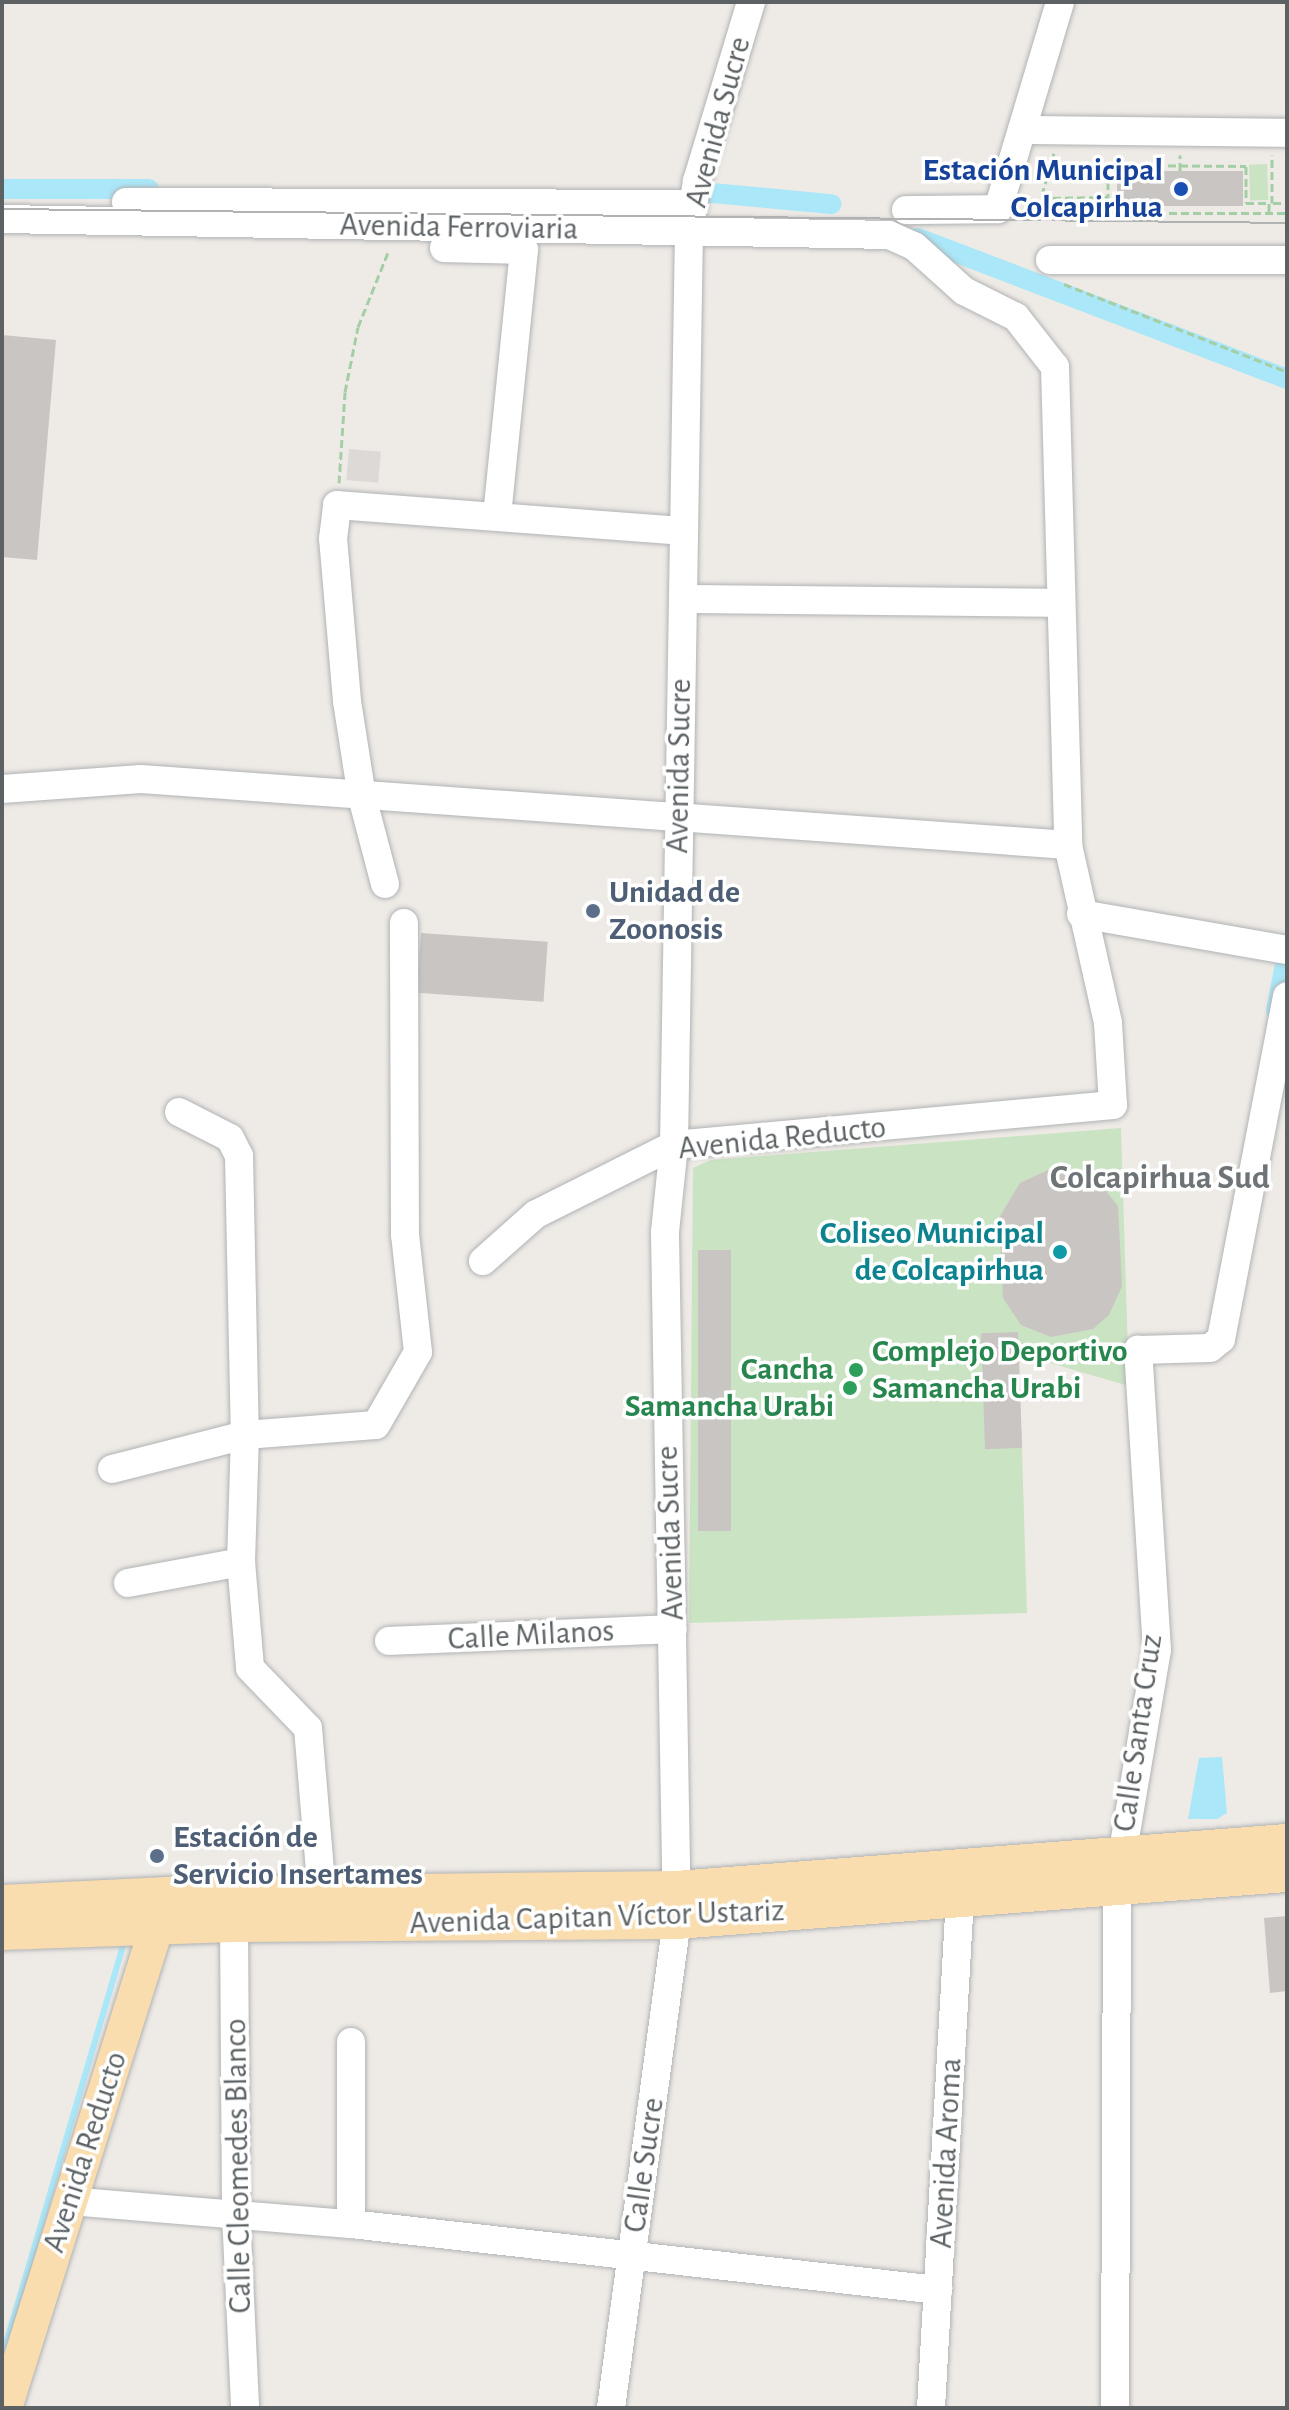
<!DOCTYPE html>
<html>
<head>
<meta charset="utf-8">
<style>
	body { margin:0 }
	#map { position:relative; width:1289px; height:2410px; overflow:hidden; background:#eeeae5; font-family:"Alegreya Sans",sans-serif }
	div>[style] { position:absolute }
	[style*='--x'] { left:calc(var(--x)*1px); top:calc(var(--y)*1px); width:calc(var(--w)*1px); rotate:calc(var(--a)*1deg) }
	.industrial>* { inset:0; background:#ddd9d7; transform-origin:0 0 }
	.green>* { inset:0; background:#cae3c3; transform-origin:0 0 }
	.water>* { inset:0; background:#aae7f8 }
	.stream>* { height:6px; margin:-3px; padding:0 3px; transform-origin:3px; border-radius:3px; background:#aae7f8 }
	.canal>* { height:20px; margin:-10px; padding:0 10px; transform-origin:10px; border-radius:10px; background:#aae7f8 }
	.building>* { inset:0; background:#c9c5c2; transform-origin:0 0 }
	.path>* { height:3px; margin-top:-1.5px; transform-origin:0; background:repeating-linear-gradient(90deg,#a4cfa6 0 8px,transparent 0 12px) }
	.roads { filter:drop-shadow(0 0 2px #b0b3b6) drop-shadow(0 0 2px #b0b3b6) }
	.minor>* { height:28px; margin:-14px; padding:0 14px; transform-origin:14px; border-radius:14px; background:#fff }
	.major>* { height:34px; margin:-17px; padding:0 17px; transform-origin:17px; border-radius:17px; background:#f9ddaf }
	.tram>* { height:2px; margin:-1px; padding:0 1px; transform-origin:1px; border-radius:1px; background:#b1b2b2 }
	.dots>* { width:22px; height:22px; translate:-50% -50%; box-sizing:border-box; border:4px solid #fff; border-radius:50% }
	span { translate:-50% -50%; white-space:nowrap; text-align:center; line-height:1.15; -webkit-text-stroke:7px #fff; paint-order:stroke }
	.street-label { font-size:32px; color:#5c6164 }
	.transit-label { font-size:32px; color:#164399; font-weight:700 }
	.right { translate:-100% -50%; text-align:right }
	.service-label { font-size:32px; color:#4e5e75; font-weight:700 }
	.left { translate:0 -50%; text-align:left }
	.culture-label { font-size:32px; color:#0d838f; font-weight:700 }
	.leisure-label { font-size:32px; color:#27864d; font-weight:700 }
	.neighbourhood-label { font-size:34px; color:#6e7376; font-weight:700 }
	.frame { position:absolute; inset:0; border:4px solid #5c6164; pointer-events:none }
</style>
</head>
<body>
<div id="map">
	<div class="industrial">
		<div style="left:349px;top:449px;width:32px;height:31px;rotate:5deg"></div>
	</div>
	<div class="green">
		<div style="left:1267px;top:164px;width:36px;height:18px;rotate:88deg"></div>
		<div style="clip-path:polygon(1121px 1128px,1129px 1386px,1019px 1354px,1027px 1613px,689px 1623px,693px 1168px,711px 1160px)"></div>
	</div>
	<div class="water">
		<div style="clip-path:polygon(1222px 1757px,1227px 1813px,1217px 1819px,1188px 1819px,1199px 1758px)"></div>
	</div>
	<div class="stream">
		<div style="--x:2;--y:2357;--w:427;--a:-73.6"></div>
	</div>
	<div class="canal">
		<div style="--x:2;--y:189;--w:147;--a:0"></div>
		<div style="--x:712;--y:193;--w:120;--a:5.3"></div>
		<div style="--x:918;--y:238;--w:395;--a:20.9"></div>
		<div style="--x:1276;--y:1010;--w:56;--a:-78.7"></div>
	</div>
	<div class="building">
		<div style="left:1117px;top:171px;width:126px;height:35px"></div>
		<div style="clip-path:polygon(2px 335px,56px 340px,37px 560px,2px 557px)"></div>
		<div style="left:421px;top:933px;width:127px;height:60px;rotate:4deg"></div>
		<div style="clip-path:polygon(1070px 1169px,1098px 1181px,1118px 1206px,1122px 1286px,1109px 1315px,1093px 1329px,1051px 1337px,1021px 1325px,1003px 1298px,999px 1218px,1020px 1183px,1048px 1170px)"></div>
		<div style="left:698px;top:1250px;width:33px;height:281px"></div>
		<div style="left:1018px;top:1332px;width:116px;height:37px;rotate:88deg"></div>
		<div style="clip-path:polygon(1287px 1916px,1287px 1991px,1270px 1993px,1264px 1918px)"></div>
	</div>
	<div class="path">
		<div style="--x:1054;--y:153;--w:47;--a:106.1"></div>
		<div style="--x:1041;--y:198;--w:66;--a:-0.9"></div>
		<div style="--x:1180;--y:171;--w:16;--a:-90"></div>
		<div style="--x:1272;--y:203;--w:48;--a:-90"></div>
		<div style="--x:1273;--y:203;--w:14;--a:0"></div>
		<div style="--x:1097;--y:213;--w:190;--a:0"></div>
		<div style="--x:1108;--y:213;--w:48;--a:-90"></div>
		<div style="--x:1108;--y:165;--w:138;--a:0.4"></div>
		<div style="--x:1246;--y:166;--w:37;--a:90"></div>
		<div style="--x:1246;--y:203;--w:23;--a:0"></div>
		<div style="--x:1269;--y:203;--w:10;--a:90"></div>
		<div style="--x:1064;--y:284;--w:240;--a:21.5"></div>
		<div style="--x:339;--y:483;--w:91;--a:-86.2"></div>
		<div style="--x:345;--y:392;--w:66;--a:-78.7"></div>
		<div style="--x:358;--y:327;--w:83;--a:-68.1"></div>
	</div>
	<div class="roads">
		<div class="minor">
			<div style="--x:1022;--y:130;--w:265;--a:0.6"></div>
			<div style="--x:126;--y:202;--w:567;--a:0.2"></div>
			<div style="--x:906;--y:210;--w:92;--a:-0.6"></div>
			<div style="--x:998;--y:209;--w:216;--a:-73.3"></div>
			<div style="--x:2;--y:219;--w:887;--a:1.03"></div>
			<div style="--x:889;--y:235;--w:27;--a:24"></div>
			<div style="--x:914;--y:246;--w:67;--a:42"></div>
			<div style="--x:964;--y:291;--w:58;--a:26.6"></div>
			<div style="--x:1016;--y:317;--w:63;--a:52"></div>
			<div style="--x:1055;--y:367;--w:478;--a:88.4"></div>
			<div style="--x:1068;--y:845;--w:182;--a:77.3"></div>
			<div style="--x:1108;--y:1023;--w:82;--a:86.5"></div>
			<div style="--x:1113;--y:1105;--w:441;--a:174.8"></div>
			<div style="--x:674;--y:1145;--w:154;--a:153.4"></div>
			<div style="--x:536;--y:1214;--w:71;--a:138.4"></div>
			<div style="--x:444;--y:248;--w:80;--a:1.4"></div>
			<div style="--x:524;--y:250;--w:267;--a:95.8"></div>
			<div style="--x:1050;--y:260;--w:237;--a:0"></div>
			<div style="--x:683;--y:599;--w:376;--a:0.6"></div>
			<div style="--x:2;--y:789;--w:139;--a:-4.1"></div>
			<div style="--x:141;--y:779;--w:929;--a:4.07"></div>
			<div style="--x:385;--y:884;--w:90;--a:-104.8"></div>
			<div style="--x:362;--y:797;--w:97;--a:-98.9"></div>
			<div style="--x:347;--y:701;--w:163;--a:-94.9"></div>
			<div style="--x:333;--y:539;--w:34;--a:-83"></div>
			<div style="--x:337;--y:505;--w:348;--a:4.3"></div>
			<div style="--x:1081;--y:914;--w:209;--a:9.9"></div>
			<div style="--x:179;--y:1112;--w:57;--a:27"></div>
			<div style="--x:230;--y:1138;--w:20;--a:63"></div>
			<div style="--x:239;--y:1156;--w:279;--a:88.8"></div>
			<div style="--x:245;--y:1435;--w:127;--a:91.8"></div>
			<div style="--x:241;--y:1562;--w:106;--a:85.1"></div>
			<div style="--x:250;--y:1668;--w:83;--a:46"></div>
			<div style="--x:308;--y:1728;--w:167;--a:85.2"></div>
			<div style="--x:112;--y:1469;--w:137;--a:-14.3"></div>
			<div style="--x:245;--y:1435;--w:131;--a:-4.4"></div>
			<div style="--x:376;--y:1425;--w:84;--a:-60.1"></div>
			<div style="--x:418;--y:1352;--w:118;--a:-96.3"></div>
			<div style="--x:405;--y:1235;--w:312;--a:-90.2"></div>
			<div style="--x:128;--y:1583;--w:115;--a:-10.5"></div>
			<div style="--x:389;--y:1641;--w:284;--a:-2.4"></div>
			<div style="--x:234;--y:1925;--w:289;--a:89.6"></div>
			<div style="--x:236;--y:2214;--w:194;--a:87.3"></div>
			<div style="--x:69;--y:2201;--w:283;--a:4.7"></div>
			<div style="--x:351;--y:2224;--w:591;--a:6.42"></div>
			<div style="--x:351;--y:2224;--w:182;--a:-90"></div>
			<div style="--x:611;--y:2408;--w:490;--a:-82.3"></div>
			<div style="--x:677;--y:1922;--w:690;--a:-91"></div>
			<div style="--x:665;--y:1232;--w:87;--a:-84.1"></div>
			<div style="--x:674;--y:1145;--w:913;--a:-89.06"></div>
			<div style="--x:689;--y:232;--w:52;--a:-81.1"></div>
			<div style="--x:697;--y:181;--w:187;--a:-73.2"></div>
			<div style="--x:931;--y:2408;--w:512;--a:-86.75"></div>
			<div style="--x:1115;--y:2408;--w:522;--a:-89.78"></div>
			<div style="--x:1117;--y:1886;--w:239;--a:-80.4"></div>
			<div style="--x:1157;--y:1650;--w:301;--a:-93.6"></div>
			<div style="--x:1138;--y:1350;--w:72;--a:-1.6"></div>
			<div style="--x:1210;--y:1348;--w:14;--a:-39"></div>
			<div style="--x:1221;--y:1339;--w:349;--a:-79.1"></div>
		</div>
		<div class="major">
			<div style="--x:2;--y:1902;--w:165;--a:-2.8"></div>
			<div style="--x:167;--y:1894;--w:509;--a:-0.68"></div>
			<div style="--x:676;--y:1888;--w:613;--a:-4.4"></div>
			<div style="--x:2;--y:1933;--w:232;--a:-2"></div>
			<div style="--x:234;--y:1925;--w:443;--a:-0.4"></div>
			<div style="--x:677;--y:1922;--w:612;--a:-4.41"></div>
			<div style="--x:5;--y:2408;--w:502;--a:-72.5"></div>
			<div style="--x:156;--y:1929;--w:21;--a:-87"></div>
		</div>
	</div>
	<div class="tram">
		<div style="--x:2;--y:209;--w:1285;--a:0.62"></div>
	</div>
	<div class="dots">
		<div style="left:1181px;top:189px;background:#1a4fb4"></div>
		<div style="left:593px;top:911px;background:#5c6f8a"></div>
		<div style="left:1060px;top:1252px;background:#0f9aa8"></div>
		<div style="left:856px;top:1370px;background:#2e9e5b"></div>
		<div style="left:850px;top:1388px;background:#2e9e5b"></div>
		<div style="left:157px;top:1856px;background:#5c6f8a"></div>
	</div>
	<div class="street-label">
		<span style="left:718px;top:122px;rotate:-75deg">Avenida Sucre</span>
		<span style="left:459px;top:227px;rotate:1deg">Avenida Ferroviaria</span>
		<span style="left:679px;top:766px;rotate:-89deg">Avenida Sucre</span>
		<span style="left:782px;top:1138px;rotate:-6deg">Avenida Reducto</span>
		<span style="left:670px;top:1533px;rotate:-92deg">Avenida Sucre</span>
		<span style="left:531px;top:1635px;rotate:-3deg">Calle Milanos</span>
		<span style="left:1138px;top:1733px;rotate:-82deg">Calle Santa Cruz</span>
		<span style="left:597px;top:1917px;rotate:-2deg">Avenida Capitan Víctor Ustariz</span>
		<span style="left:85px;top:2152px;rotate:-72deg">Avenida Reducto</span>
		<span style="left:946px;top:2153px;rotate:-87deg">Avenida Aroma</span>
		<span style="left:644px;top:2165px;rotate:-82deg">Calle Sucre</span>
		<span style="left:238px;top:2166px;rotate:-91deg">Calle Cleomedes Blanco</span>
	</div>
	<div class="transit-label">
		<span class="right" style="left:1163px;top:189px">Estación Municipal<br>Colcapirhua</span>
	</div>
	<div class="service-label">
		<span class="left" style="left:609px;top:911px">Unidad de<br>Zoonosis</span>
		<span class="left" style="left:173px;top:1856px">Estación de<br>Servicio Insertames</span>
	</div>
	<div class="culture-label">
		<span class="right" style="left:1044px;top:1252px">Coliseo Municipal<br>de Colcapirhua</span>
	</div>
	<div class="leisure-label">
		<span class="left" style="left:872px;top:1370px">Complejo Deportivo<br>Samancha Urabi</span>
		<span class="right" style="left:834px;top:1388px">Cancha<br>Samancha Urabi</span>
	</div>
	<div class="neighbourhood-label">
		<span style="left:1160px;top:1179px">Colcapirhua Sud</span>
	</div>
	<div class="frame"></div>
</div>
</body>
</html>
